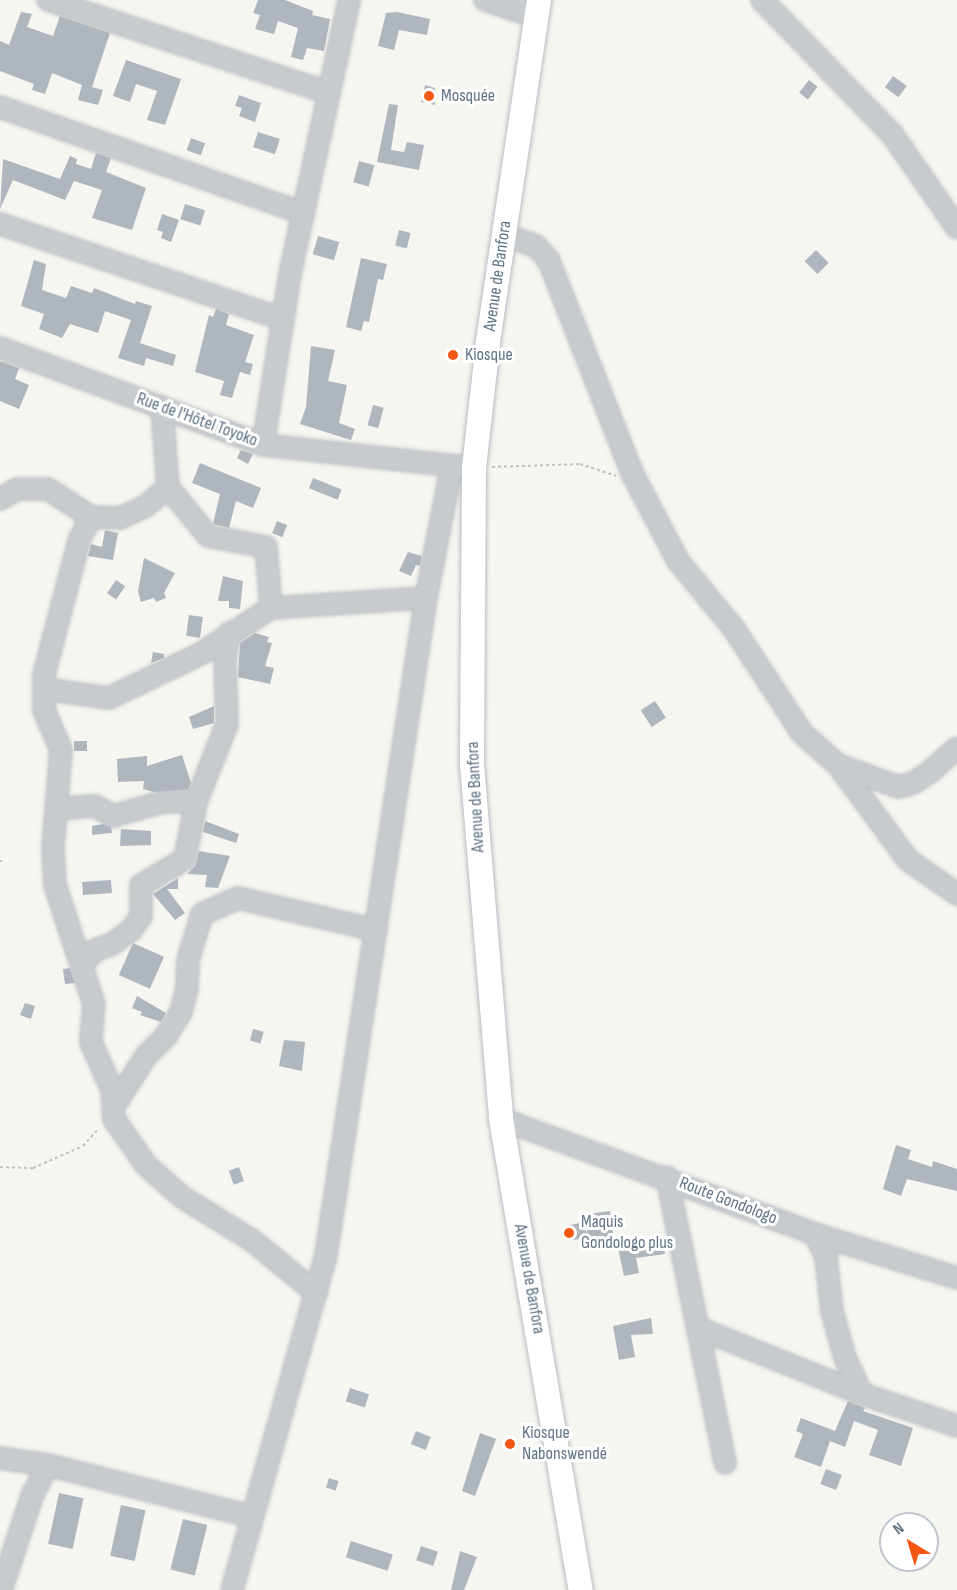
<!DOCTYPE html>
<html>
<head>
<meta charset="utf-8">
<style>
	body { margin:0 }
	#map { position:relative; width:957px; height:1590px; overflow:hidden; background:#f6f6f1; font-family:"Sofia Sans Condensed",sans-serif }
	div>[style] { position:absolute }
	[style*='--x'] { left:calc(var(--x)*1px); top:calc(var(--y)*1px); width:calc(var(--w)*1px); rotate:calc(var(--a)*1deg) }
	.building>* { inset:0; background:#afb6bd; transform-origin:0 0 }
	.path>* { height:2px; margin-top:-1px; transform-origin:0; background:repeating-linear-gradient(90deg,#c0c2c4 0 3px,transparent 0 6px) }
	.roads { filter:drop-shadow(0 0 2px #babdc1) drop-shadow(0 0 2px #babdc1) }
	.minor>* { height:20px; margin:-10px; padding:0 10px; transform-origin:10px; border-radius:10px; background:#c8cbce }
	.major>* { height:24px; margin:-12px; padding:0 12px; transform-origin:12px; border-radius:12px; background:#fff }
	.dots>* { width:16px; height:16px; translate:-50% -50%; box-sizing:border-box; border:3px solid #fff; border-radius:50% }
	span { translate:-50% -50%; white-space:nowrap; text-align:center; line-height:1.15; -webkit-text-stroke:6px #fff; paint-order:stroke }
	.poi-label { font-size:18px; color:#627386 }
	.left { translate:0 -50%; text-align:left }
	.street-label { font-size:18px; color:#627386 }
	.north { position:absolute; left:879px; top:1512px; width:60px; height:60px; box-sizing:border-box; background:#fff; border:2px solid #c0c7cf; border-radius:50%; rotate:322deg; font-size:16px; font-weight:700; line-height:24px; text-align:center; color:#627386 }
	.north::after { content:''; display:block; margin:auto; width:21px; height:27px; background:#f45713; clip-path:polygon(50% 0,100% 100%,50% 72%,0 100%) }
</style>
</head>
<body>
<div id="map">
	<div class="building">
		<div style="clip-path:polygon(258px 0,285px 0,313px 11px,312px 15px,330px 19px,324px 51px,307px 48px,303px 60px,291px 57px,298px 28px,278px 21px,274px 34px,255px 29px,260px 15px,253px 13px)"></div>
		<div style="clip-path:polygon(21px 12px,32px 14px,27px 27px,53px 36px,60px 16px,110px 33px,92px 87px,103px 90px,98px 105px,78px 100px,82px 85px,52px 73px,45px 94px,32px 90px,34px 84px,0 71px,0 41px,9px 45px)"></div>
		<div style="clip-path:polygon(397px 12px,430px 19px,427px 35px,399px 30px,394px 50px,378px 46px,386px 13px)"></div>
		<div style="clip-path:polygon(126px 60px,181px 79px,165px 125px,147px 120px,157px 91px,136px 84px,130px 102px,113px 96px)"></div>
		<div style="left:893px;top:76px;width:17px;height:14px;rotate:36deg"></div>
		<div style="left:809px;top:80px;width:11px;height:16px;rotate:38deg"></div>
		<div style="clip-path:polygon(425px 85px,435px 88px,435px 105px,421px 102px)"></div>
		<div style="clip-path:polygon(239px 95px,261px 103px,255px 122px,239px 116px,242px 108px,235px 106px)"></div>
		<div style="clip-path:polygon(389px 104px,398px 105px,391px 150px,404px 152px,407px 142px,424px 145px,419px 170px,377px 162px)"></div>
		<div style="left:258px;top:132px;width:23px;height:16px;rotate:18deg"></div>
		<div style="left:191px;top:138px;width:15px;height:13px;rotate:20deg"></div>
		<div style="clip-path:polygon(96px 153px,111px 158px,106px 172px,146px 188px,132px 230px,92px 218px,102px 190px,74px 181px,65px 200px,13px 180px,0 209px,3px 159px,60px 179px,70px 156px,77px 159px,76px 164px,91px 169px)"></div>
		<div style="left:359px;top:161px;width:16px;height:22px;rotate:15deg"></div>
		<div style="left:185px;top:204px;width:21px;height:16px;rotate:17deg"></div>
		<div style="clip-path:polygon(162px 214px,179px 220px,171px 242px,161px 238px,163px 232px,157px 230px)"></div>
		<div style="left:399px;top:230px;width:12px;height:16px;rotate:14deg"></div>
		<div style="left:318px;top:236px;width:22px;height:19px;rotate:16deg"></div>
		<div style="left:816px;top:250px;width:18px;height:16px;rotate:45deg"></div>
		<div style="clip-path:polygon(361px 258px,387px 264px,383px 280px,378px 279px,369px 322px,364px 321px,361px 331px,346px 327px)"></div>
		<div style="clip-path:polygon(34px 260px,46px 264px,42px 290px,66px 298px,71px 286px,92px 293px,94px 288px,135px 304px,136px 301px,152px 306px,140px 343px,176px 355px,173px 366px,146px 358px,144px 366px,118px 358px,131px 320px,105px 311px,98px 333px,70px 324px,62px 338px,39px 329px,44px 314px,21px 306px)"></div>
		<div style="clip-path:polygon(216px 309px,229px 314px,226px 325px,254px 335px,245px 362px,253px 364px,250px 375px,240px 372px,232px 398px,220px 395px,224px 381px,195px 372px,209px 315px,213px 317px)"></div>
		<div style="clip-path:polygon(311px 346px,335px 350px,328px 381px,347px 385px,339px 423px,355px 429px,351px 440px,300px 424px,306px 407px)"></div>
		<div style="clip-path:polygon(0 361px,19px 368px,15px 379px,29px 385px,19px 409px,0 401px)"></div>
		<div style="left:373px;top:405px;width:11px;height:21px;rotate:15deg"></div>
		<div style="clip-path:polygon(241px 450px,253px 454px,248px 464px,237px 458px)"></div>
		<div style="clip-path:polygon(200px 463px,261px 488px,253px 508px,236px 501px,229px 528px,213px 524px,220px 494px,192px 483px)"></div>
		<div style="left:313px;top:478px;width:31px;height:11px;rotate:22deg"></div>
		<div style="left:277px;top:521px;width:11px;height:13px;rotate:22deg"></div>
		<div style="clip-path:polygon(105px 530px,118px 533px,113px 560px,88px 556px,91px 544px,102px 547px)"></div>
		<div style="clip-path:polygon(408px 552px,422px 556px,420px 566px,416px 565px,411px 576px,399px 571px)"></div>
		<div style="clip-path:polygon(144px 558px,175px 573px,164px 593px,166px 598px,156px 602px,154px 598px,141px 602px,138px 592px)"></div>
		<div style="clip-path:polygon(223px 576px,243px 581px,240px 609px,229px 608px,229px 601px,218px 601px)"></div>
		<div style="left:116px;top:580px;width:11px;height:16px;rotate:34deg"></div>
		<div style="left:189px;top:615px;width:14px;height:21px;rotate:8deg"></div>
		<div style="clip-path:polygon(255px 633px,269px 637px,267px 642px,272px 643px,265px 666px,274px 668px,270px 684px,238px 677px,240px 643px)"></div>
		<div style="clip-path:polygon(153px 652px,164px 654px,164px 658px,151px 663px)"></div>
		<div style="left:655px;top:701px;width:20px;height:17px;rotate:57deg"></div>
		<div style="clip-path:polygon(214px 706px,214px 723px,193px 729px,189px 717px)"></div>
		<div style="left:74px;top:741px;width:13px;height:10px"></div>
		<div style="clip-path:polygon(182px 755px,191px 783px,188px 790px,154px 792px,143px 789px,144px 781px,118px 782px,117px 759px,147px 756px,147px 766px)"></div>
		<div style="clip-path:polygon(205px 821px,239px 834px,236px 843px,203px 832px)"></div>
		<div style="clip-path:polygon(103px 824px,111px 827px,112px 833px,92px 835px,92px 826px)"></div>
		<div style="clip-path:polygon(121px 829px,151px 831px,151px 845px,120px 846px)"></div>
		<div style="clip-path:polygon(199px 851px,230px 856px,218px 888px,205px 887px,207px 875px,187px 874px,195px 866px)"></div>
		<div style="clip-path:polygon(178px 878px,178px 889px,167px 889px,185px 913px,175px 920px,153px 894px)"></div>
		<div style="left:111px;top:880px;width:13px;height:29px;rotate:86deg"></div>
		<div style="left:133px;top:943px;width:34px;height:35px;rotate:24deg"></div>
		<div style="clip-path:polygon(70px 968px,75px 983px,65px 984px,63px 969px)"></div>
		<div style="clip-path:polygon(137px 996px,166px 1013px,161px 1022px,140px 1015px,142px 1012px,132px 1008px)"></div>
		<div style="clip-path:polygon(25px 1003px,35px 1006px,31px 1019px,20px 1015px)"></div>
		<div style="left:253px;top:1029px;width:11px;height:12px;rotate:15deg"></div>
		<div style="clip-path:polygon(284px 1040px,305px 1042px,302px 1071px,279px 1066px)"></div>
		<div style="clip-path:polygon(896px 1145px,911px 1150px,908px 1159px,932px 1167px,933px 1161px,957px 1169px,957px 1191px,907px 1179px,901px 1196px,883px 1189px)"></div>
		<div style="left:239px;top:1167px;width:15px;height:11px;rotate:70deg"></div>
		<div style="clip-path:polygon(610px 1211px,614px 1241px,598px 1243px,597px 1236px,568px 1241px,565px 1226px,595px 1220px,594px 1213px)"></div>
		<div style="clip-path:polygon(662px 1238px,665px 1254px,636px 1258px,639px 1273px,624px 1276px,617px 1243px)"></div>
		<div style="clip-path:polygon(651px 1318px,653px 1334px,631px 1335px,635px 1357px,619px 1360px,613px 1326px)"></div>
		<div style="left:350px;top:1388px;width:20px;height:14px;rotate:18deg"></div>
		<div style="clip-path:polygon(848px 1401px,865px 1408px,863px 1411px,913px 1428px,901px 1466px,869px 1455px,878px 1430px,854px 1421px,845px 1447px,830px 1441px,821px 1467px,794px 1457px,803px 1434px,796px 1431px,801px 1418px,835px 1431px)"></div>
		<div style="left:416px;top:1431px;width:16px;height:14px;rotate:22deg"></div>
		<div style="clip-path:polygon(480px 1433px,496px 1439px,475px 1496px,462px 1491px)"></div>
		<div style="left:826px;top:1469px;width:17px;height:16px;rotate:21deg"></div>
		<div style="left:329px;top:1478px;width:10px;height:10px;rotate:17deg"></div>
		<div style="left:59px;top:1493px;width:25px;height:52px;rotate:12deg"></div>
		<div style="left:121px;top:1505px;width:25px;height:52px;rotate:12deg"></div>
		<div style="left:183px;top:1519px;width:25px;height:52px;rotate:14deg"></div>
		<div style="left:351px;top:1541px;width:44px;height:17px;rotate:18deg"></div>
		<div style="left:421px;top:1546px;width:18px;height:15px;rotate:19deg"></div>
		<div style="clip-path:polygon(460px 1551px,477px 1557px,464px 1590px,451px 1590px)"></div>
	</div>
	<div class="path">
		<div style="--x:492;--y:467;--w:88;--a:-2"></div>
		<div style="--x:580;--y:464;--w:38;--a:18"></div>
		<div style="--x:0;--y:861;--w:2;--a:0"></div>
		<div style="--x:0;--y:1167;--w:33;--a:2"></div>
		<div style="--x:33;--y:1168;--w:55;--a:-23.7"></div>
		<div style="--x:83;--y:1146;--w:24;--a:-48"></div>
	</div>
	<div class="roads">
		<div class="minor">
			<div style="--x:48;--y:0;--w:296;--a:18.3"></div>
			<div style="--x:485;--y:0;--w:54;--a:18.4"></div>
			<div style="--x:762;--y:0;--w:187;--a:45.9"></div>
			<div style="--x:892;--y:134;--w:114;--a:55.3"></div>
			<div style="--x:0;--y:107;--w:321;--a:19.3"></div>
			<div style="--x:0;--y:224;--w:298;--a:18.6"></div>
			<div style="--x:504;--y:235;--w:34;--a:19"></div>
			<div style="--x:536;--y:246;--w:20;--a:49"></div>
			<div style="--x:549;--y:261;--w:228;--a:68.6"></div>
			<div style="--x:632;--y:473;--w:99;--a:62.4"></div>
			<div style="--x:678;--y:561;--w:88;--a:50.5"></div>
			<div style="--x:734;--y:629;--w:124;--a:56.8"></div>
			<div style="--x:802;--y:733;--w:48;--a:41.6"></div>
			<div style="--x:838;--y:765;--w:118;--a:53.6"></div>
			<div style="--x:908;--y:860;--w:60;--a:34.8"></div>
			<div style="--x:0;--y:348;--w:280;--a:20.2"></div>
			<div style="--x:263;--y:445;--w:203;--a:6.2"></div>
			<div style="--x:162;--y:408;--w:79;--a:85.7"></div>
			<div style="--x:168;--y:487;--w:29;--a:139"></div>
			<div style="--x:146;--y:506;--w:29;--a:155"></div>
			<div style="--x:120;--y:518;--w:29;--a:-178"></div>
			<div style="--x:91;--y:517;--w:27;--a:117"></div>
			<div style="--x:79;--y:541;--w:138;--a:104.7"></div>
			<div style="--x:44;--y:674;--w:36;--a:90"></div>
			<div style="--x:44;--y:710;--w:43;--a:67"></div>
			<div style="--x:61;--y:750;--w:97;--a:94.7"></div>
			<div style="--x:53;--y:847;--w:38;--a:87"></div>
			<div style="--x:55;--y:885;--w:125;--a:71.9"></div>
			<div style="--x:94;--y:1004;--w:38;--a:95"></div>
			<div style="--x:91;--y:1042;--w:52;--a:66.4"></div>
			<div style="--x:112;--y:1090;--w:29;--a:86"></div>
			<div style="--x:114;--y:1119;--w:56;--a:55.2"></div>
			<div style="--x:146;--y:1165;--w:48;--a:41.6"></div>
			<div style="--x:182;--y:1197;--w:84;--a:31.8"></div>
			<div style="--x:253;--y:1241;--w:82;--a:39.5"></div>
			<div style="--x:263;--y:445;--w:178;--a:-81"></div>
			<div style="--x:291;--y:269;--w:275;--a:-77.8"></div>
			<div style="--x:168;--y:487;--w:63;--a:50.8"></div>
			<div style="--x:208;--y:536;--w:59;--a:10.7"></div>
			<div style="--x:266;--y:547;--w:61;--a:85.3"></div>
			<div style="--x:0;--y:499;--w:20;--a:-30"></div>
			<div style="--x:17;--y:489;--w:31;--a:0"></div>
			<div style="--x:48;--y:489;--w:51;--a:33.1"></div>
			<div style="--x:44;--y:689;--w:66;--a:7.9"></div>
			<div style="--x:109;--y:698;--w:103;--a:-25.8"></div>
			<div style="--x:202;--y:653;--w:82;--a:-33.1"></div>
			<div style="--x:271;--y:608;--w:155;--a:-3.7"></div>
			<div style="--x:838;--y:765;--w:64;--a:20.1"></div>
			<div style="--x:898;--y:787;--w:16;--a:-15"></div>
			<div style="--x:913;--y:783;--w:20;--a:-33"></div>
			<div style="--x:930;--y:772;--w:36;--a:-42"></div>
			<div style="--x:57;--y:809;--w:38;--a:-5"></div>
			<div style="--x:95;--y:806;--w:21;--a:29"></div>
			<div style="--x:113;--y:816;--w:51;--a:-15.9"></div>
			<div style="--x:162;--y:802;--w:34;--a:0"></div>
			<div style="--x:196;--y:802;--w:84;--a:-68.3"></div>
			<div style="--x:227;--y:724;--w:63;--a:-91.8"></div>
			<div style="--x:225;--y:661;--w:28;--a:-82"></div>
			<div style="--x:82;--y:965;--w:20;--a:-49"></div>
			<div style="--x:95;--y:950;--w:18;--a:-19"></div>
			<div style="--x:112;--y:944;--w:24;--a:-36"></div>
			<div style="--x:131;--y:930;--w:17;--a:-54"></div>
			<div style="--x:141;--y:916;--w:31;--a:-90"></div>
			<div style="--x:141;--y:885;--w:51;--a:-30.6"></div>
			<div style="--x:185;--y:859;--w:58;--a:-79.1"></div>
			<div style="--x:113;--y:1108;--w:62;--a:-57.6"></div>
			<div style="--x:146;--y:1056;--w:28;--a:-45"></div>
			<div style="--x:166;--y:1036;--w:28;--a:-58"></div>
			<div style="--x:181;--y:1012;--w:25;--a:-76"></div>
			<div style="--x:187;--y:988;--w:28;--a:-88"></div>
			<div style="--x:188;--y:960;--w:48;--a:-73.1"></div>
			<div style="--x:202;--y:914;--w:39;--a:-24"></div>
			<div style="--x:238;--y:898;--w:142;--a:13.1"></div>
			<div style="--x:501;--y:1119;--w:334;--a:20.1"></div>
			<div style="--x:815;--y:1234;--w:149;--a:17.2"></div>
			<div style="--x:667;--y:1177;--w:292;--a:78.5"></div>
			<div style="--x:815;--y:1234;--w:25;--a:64"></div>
			<div style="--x:826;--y:1257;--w:54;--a:83.7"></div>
			<div style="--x:832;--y:1311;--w:49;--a:74.5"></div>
			<div style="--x:845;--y:1358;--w:40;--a:65"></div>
			<div style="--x:862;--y:1394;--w:100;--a:18.6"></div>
			<div style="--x:698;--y:1328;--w:177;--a:21.9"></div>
			<div style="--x:0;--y:1458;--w:49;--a:8.3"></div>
			<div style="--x:48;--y:1465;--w:211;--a:14.2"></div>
			<div style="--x:1;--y:1590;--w:99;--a:-71.7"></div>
			<div style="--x:32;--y:1496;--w:35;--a:-63"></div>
			<div style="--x:232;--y:1590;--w:348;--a:-74.3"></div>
			<div style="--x:326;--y:1255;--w:665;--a:-81.35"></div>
			<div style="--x:426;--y:598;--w:131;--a:-79"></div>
		</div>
		<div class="major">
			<div style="--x:539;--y:0;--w:347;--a:98.5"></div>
			<div style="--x:488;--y:343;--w:125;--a:96.4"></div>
			<div style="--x:474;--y:467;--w:297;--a:90.4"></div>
			<div style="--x:472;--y:764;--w:356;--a:85.3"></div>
			<div style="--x:501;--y:1119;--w:478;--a:80.4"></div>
		</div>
	</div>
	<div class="dots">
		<div style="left:429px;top:96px;background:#f45713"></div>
		<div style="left:453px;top:355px;background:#f45713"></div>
		<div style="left:569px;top:1233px;background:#f45713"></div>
		<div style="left:510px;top:1444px;background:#f45713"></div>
	</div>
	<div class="poi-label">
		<span class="left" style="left:441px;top:96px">Mosquée</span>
		<span class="left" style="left:465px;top:355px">Kiosque</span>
		<span class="left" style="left:581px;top:1233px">Maquis<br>Gondologo plus</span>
		<span class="left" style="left:522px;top:1444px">Kiosque<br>Nabonswendé</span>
	</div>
	<div class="street-label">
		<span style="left:498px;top:276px;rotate:-82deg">Avenue de Banfora</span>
		<span style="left:197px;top:420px;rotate:20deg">Rue de l'Hôtel Toyoko</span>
		<span style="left:476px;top:797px;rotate:-93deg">Avenue de Banfora</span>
		<span style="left:728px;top:1201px;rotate:21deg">Route Gondologo</span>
		<span style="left:529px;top:1279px;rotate:80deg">Avenue de Banfora</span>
	</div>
	<div class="north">N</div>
</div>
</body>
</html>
